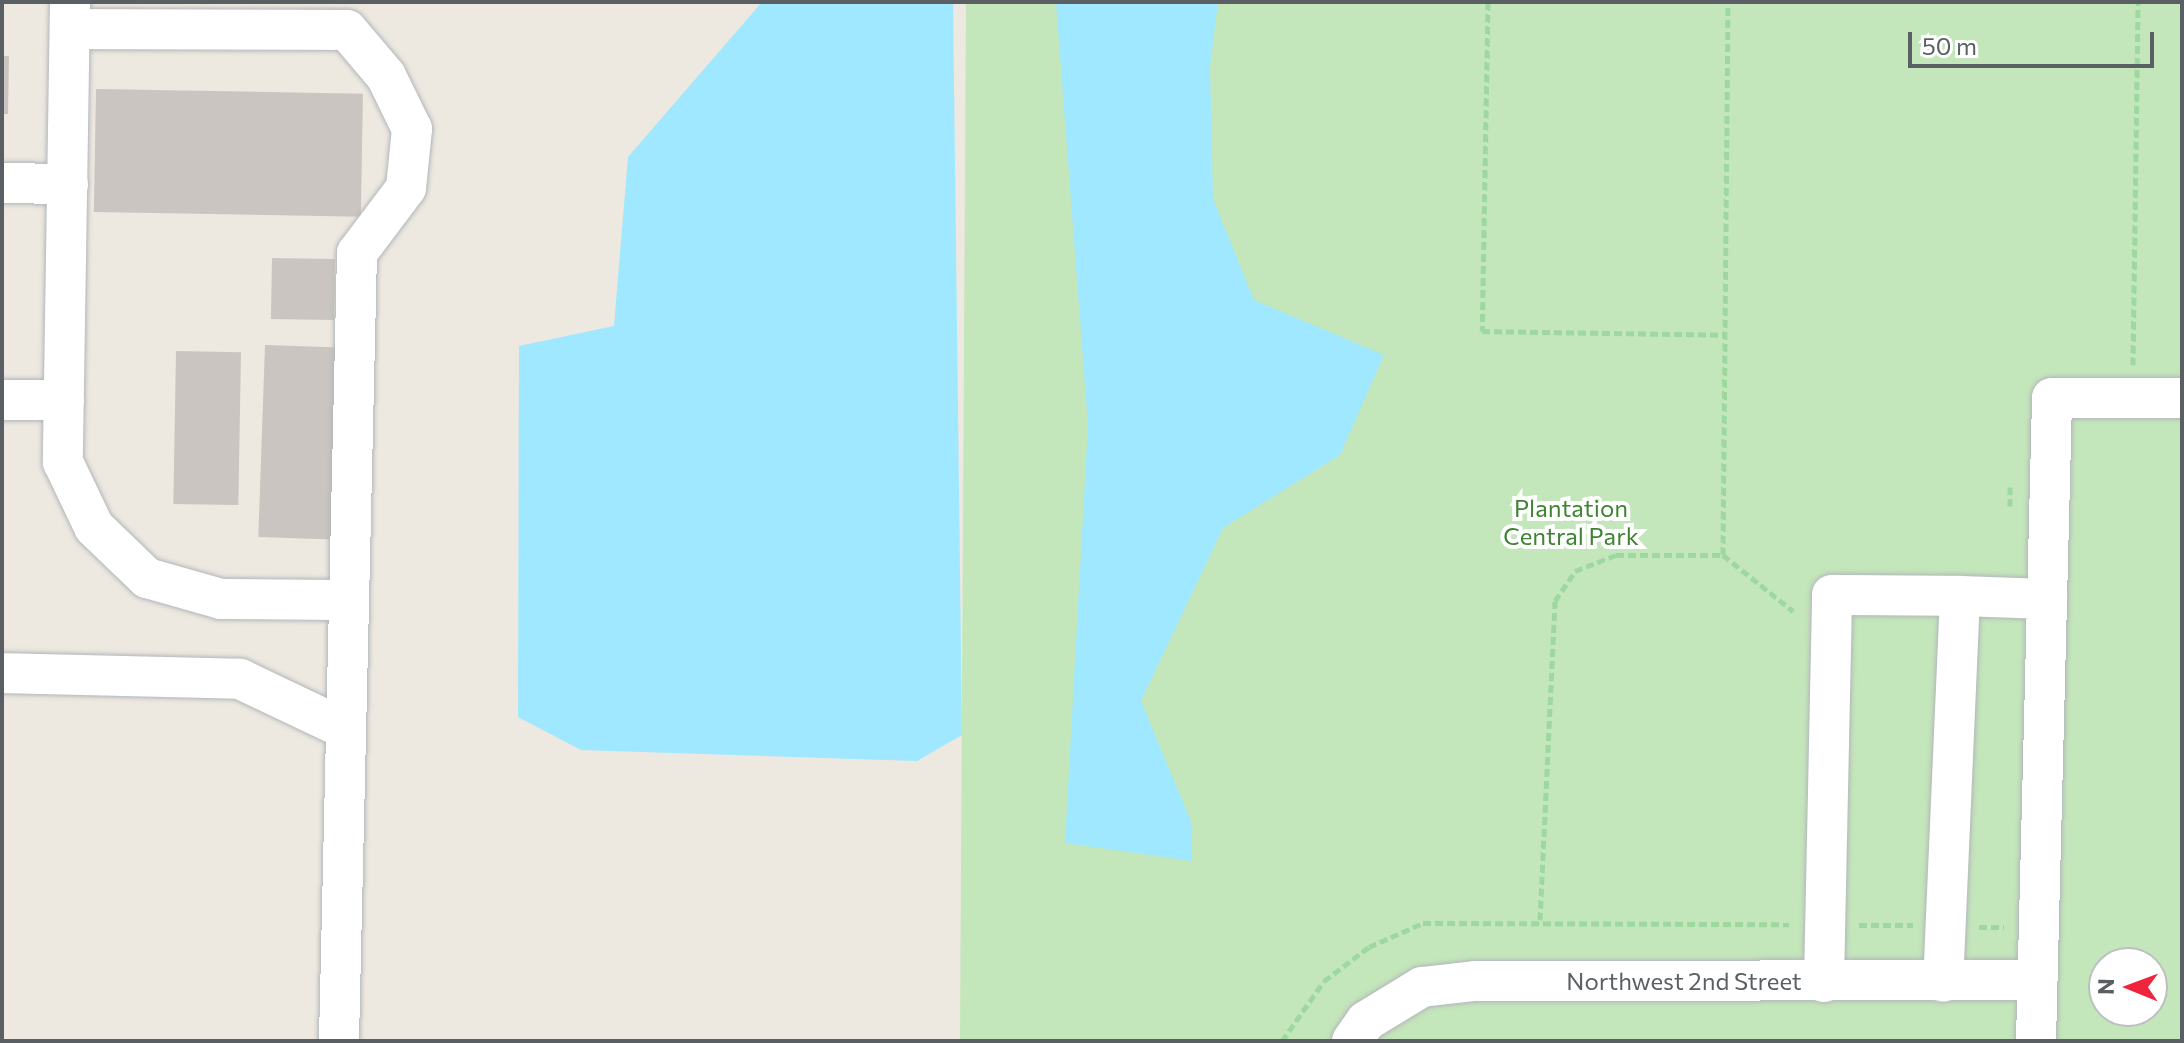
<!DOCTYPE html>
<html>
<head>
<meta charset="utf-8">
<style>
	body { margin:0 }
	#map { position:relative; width:2184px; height:1043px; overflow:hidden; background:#ede8e0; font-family:Commissioner,sans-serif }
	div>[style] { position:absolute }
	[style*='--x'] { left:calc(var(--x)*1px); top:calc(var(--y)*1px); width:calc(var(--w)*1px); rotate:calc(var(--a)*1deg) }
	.green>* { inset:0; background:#c4e6bb }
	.water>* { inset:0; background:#9fe8ff }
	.building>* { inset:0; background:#cac5c0; transform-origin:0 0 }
	.path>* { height:5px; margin-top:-2.5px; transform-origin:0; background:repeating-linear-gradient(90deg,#9ed8a1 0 8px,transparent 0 12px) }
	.roads { filter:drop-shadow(0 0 2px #b2b6b9) drop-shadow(0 0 2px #b2b6b9) }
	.minor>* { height:40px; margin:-20px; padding:0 20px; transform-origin:20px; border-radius:20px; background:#fff }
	span { translate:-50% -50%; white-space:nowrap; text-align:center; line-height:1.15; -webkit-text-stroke:8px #fff; paint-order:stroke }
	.park-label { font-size:24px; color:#3d8330 }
	.street-label { font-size:24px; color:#595f62 }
	.frame { position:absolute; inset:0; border:4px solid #595f62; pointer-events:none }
	.north { position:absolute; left:2088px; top:947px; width:80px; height:80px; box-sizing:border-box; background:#fff; border:2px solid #bdbfc0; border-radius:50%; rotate:271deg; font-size:22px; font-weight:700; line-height:32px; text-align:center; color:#595f62 }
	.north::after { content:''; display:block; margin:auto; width:28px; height:36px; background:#ef243d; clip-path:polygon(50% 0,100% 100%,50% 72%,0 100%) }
	.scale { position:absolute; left:1908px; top:32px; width:246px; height:36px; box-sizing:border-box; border:4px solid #595f62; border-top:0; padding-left:10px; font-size:24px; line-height:28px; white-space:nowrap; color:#595f62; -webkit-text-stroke:6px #fff; paint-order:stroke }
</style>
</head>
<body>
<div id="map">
	<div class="green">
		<div style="clip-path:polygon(evenodd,966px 2px,2182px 2px,2182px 1041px,960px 1041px,966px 2px,2104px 963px,2152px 963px,2152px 1011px,2104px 1011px,2104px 963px)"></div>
	</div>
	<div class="water">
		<div style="clip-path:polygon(762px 2px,953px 3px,962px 735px,917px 761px,581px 750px,518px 717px,519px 346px,614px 326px,628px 157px)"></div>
		<div style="clip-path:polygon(1056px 2px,1218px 2px,1210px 66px,1213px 199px,1254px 300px,1384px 355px,1340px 455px,1223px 528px,1141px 701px,1192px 824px,1191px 861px,1065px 843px,1088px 425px)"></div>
	</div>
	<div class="building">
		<div style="clip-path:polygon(2px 56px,9px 56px,8px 114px,2px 114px)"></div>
		<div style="left:96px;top:89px;width:267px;height:123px;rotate:1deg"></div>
		<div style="left:272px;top:258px;width:63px;height:61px;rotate:1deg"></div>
		<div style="left:265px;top:345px;width:75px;height:192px;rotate:2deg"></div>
		<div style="left:176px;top:351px;width:65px;height:153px;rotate:1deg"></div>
	</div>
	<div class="path">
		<div style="--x:1488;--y:2;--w:329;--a:91"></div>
		<div style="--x:1482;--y:331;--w:243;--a:0.9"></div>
		<div style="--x:2133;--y:365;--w:363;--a:-89.2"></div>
		<div style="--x:2010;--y:506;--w:19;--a:-90"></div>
		<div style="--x:1723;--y:555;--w:90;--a:38.7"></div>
		<div style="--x:1540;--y:920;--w:319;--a:-87.3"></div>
		<div style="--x:1555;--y:601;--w:36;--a:-56"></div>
		<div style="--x:1575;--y:571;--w:44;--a:-21.3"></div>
		<div style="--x:1616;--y:555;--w:107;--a:0"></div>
		<div style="--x:1723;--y:555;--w:553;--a:-89.48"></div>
		<div style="--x:1859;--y:925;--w:54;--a:0"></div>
		<div style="--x:1979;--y:927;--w:25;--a:0"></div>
		<div style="--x:1282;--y:1041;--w:73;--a:-55"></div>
		<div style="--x:1324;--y:981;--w:56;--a:-37.1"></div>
		<div style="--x:1369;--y:947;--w:59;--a:-24"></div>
		<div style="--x:1423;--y:923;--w:366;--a:0.2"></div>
	</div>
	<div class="roads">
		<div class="minor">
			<div style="--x:70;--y:2;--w:460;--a:90.9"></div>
			<div style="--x:63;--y:462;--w:72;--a:64.5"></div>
			<div style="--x:94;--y:527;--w:74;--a:43.9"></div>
			<div style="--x:147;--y:578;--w:77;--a:15.8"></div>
			<div style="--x:221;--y:599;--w:126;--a:0.5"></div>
			<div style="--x:70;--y:29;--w:277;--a:0.2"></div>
			<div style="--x:347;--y:30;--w:60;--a:49.7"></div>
			<div style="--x:386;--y:76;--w:59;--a:63.9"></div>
			<div style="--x:412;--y:129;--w:59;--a:95.8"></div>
			<div style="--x:406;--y:188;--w:81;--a:127"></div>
			<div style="--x:357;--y:253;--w:788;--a:91.31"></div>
			<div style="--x:2;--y:183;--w:66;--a:0.9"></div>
			<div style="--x:2;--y:400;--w:62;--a:0"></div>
			<div style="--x:1960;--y:596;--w:87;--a:2"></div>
			<div style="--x:2;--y:673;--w:238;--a:1.4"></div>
			<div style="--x:240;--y:679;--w:114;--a:25.4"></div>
			<div style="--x:1824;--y:982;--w:387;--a:-88.8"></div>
			<div style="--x:1832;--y:595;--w:128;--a:0.4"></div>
			<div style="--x:1960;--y:596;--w:386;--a:92.5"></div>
			<div style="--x:1352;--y:1041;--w:24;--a:-55"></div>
			<div style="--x:1366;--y:1021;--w:66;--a:-31.3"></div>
			<div style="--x:1422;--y:987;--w:53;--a:-6.5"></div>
			<div style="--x:1475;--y:981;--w:562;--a:-0.1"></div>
			<div style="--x:2036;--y:1041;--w:643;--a:-88.57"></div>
			<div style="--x:2052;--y:398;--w:130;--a:0"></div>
		</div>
	</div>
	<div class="park-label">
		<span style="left:1571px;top:522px">Plantation<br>Central Park</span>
	</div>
	<div class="street-label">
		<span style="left:1684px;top:981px">Northwest 2nd Street</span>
	</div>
	<div class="frame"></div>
	<div class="north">N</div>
	<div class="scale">50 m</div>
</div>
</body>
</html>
